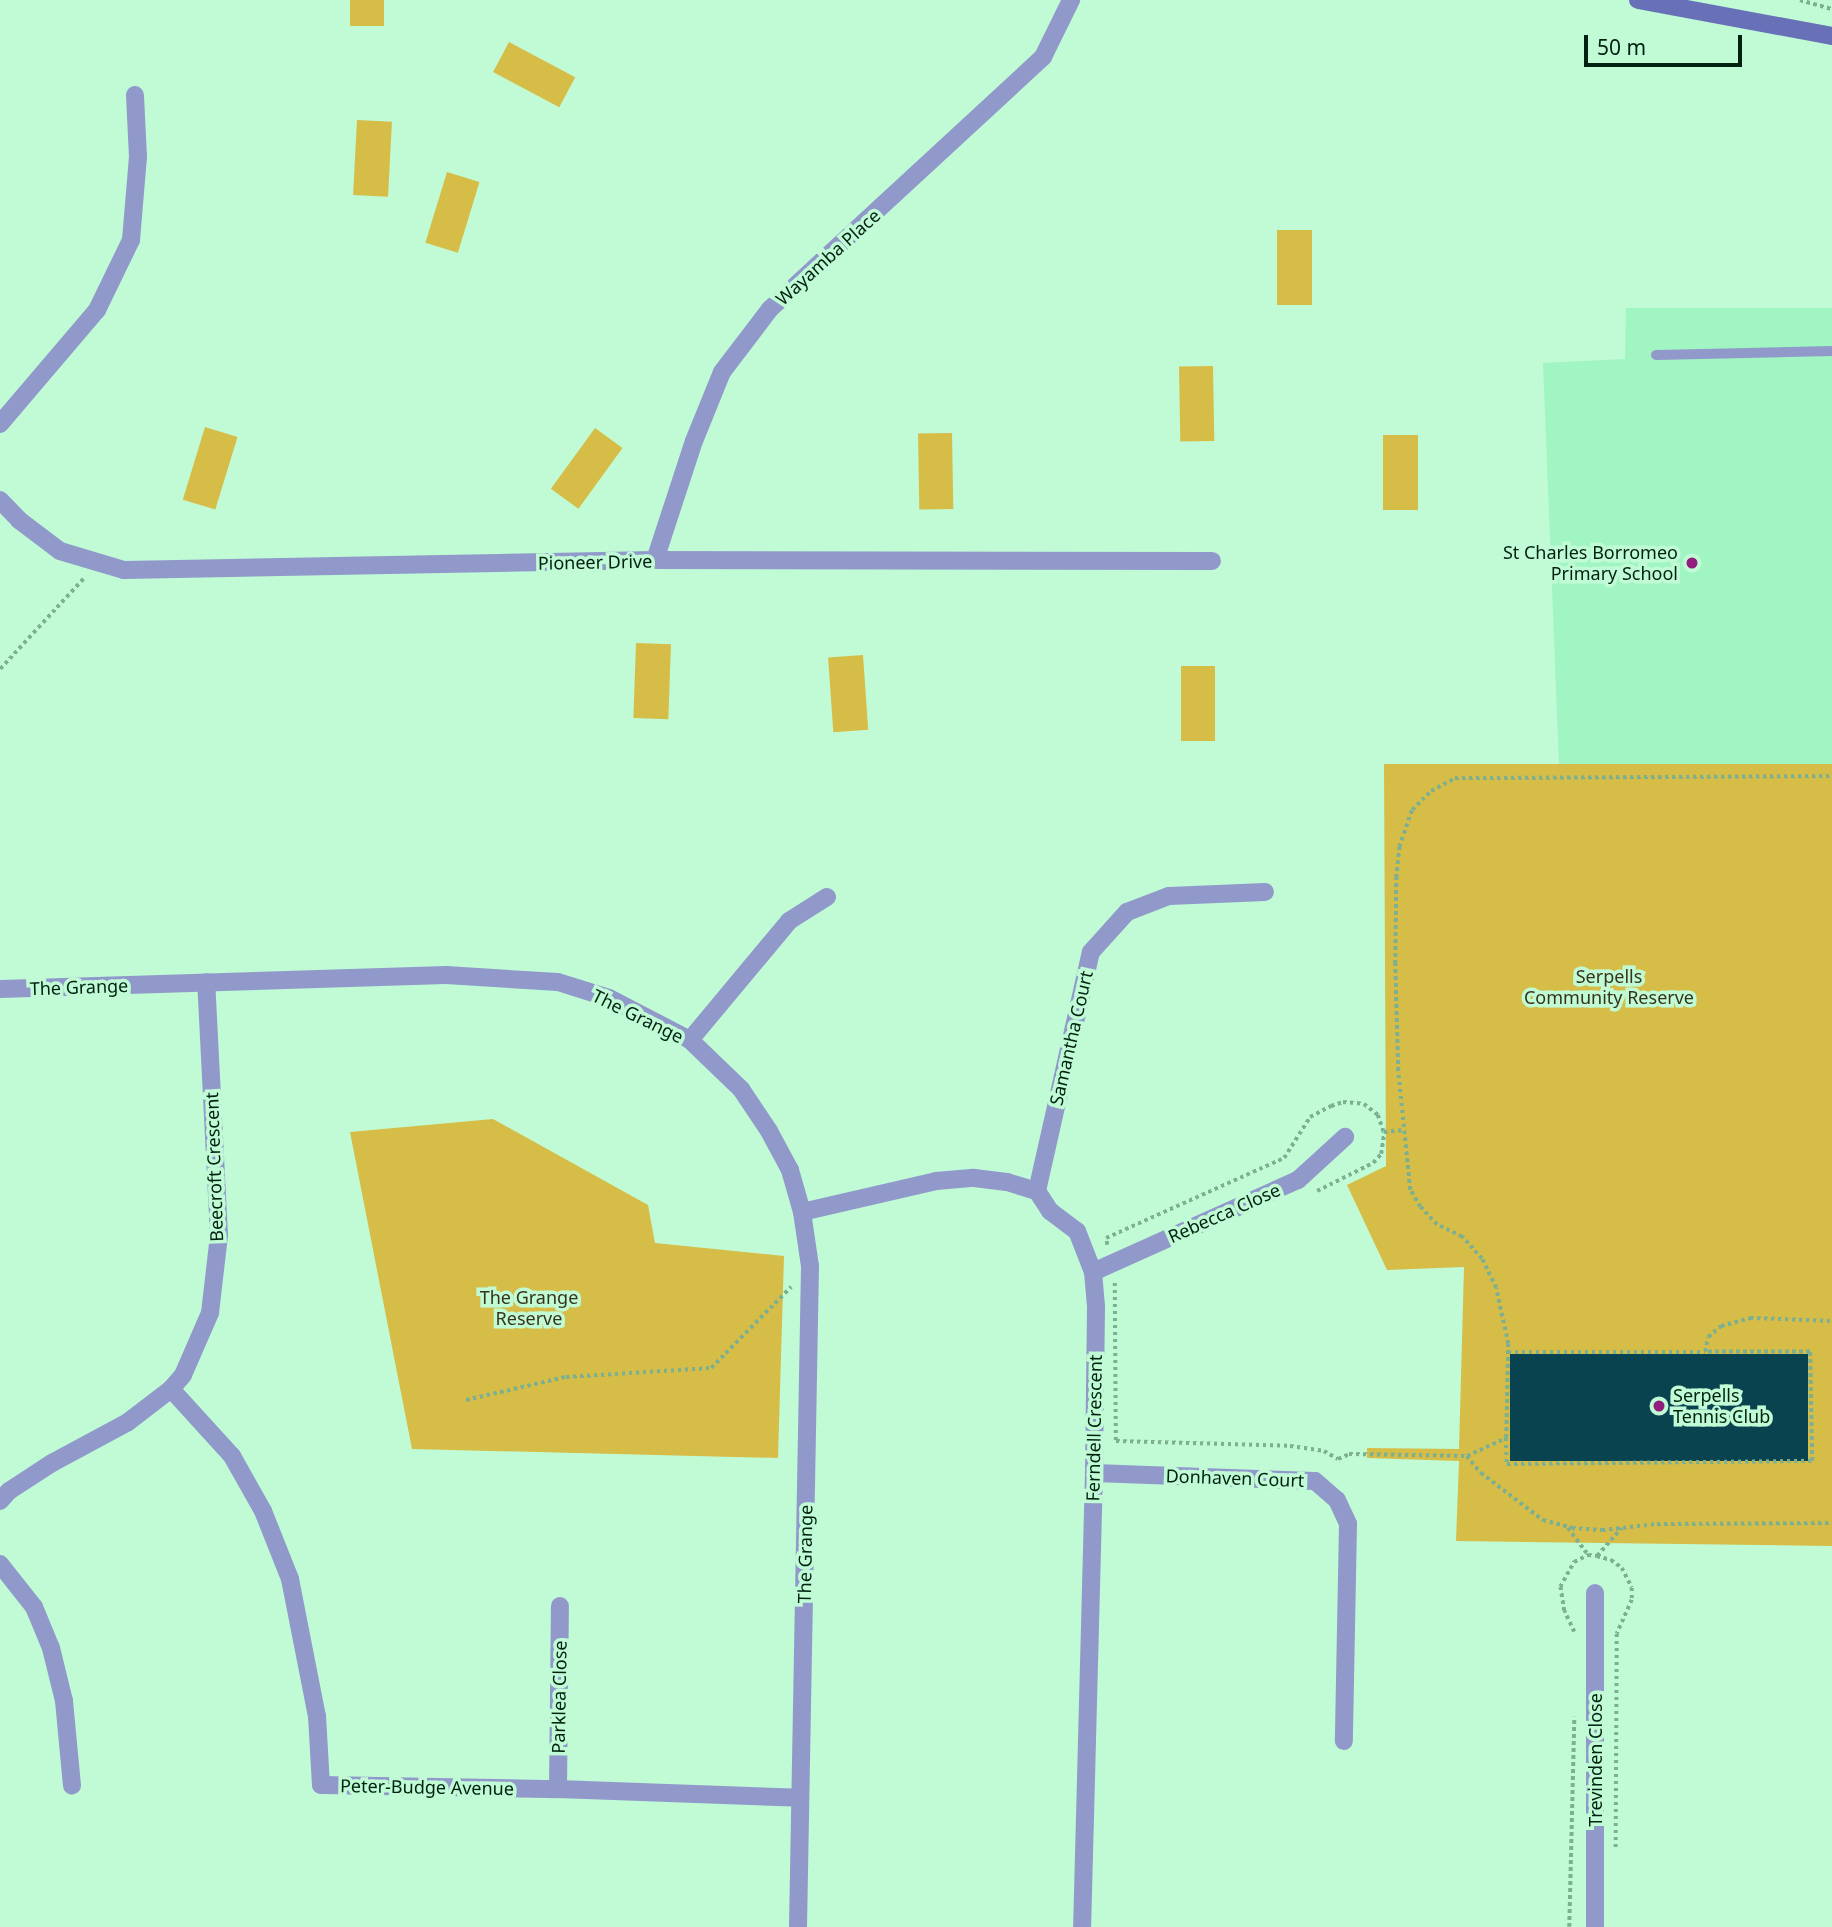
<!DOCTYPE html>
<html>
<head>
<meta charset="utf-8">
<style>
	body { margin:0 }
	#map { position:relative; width:1832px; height:1927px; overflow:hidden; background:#c0fbd6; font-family:"Noto Sans",sans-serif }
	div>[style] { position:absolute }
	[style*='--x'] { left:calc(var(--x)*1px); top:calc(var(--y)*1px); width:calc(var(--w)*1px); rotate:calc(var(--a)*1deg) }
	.built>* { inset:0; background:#a0f5c2 }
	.green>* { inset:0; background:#d6bd47; transform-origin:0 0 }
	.building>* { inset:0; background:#0a4350; transform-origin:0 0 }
	.path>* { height:3.5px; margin-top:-1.75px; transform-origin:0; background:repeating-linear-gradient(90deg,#7daf91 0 3.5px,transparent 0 7px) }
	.lane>* { height:10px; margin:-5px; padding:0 5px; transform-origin:5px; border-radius:5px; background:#9199cb }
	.street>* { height:18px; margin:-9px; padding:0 9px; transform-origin:9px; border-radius:9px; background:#9199cb }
	.secondary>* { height:18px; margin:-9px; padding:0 9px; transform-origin:9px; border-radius:9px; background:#6871b8 }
	.dots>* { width:19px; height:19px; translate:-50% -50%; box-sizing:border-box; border:4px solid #c0fbd6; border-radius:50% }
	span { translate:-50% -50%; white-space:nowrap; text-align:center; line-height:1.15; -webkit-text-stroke:7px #c0fbd6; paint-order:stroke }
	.street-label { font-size:18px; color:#022211 }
	.poi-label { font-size:18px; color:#022211 }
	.right { translate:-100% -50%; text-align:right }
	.left { translate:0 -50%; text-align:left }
	.park-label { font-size:18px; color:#38321b }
	.scale { position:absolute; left:1584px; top:35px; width:158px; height:32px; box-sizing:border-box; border:4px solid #022211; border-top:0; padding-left:9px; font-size:21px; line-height:24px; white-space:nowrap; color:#022211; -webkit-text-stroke:5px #c0fbd6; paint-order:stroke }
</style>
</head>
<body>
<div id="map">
	<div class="built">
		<div style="clip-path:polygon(1626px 308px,1832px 308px,1832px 764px,1559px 764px,1543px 363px,1625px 359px)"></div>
	</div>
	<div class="green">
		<div style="left:350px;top:0;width:34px;height:26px"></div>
		<div style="left:509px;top:42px;width:75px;height:34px;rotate:28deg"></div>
		<div style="left:357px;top:120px;width:35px;height:75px;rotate:3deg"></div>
		<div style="left:447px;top:172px;width:34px;height:74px;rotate:17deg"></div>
		<div style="left:1277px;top:230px;width:35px;height:75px"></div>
		<div style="left:1213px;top:366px;width:75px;height:34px;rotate:89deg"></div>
		<div style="left:205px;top:427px;width:34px;height:76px;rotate:17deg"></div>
		<div style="left:595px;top:428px;width:34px;height:75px;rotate:36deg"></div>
		<div style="left:952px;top:433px;width:76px;height:34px;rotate:89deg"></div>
		<div style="left:1418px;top:435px;width:75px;height:35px;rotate:90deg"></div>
		<div style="left:636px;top:643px;width:35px;height:75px;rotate:2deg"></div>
		<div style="left:863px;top:655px;width:75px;height:35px;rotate:86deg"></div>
		<div style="left:1181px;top:666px;width:34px;height:75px"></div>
		<div style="clip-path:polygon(1384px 764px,1832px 764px,1832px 1546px,1456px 1541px,1459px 1461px,1367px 1458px,1367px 1448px,1459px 1449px,1464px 1267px,1387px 1270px,1347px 1185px,1386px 1166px)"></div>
		<div style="clip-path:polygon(493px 1119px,648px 1205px,655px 1243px,784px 1256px,778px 1458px,412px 1449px,350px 1132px)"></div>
	</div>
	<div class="building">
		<div style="left:1510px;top:1354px;width:298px;height:107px"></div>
	</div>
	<div class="path">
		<div style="--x:1800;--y:0;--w:33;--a:16"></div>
		<div style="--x:0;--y:669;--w:124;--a:-47.3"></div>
		<div style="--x:1317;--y:1191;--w:63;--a:-26.6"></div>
		<div style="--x:1373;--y:1163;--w:12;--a:-48"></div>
		<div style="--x:1381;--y:1154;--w:22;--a:-82"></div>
		<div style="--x:1384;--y:1132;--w:19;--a:-6"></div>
		<div style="--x:1107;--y:1245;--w:7;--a:-98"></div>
		<div style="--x:1106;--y:1238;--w:195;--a:-24.2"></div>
		<div style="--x:1284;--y:1158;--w:49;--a:-57.6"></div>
		<div style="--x:1310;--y:1117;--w:24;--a:-28"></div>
		<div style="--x:1331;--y:1106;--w:13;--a:-18"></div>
		<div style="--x:1343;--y:1102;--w:21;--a:5"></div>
		<div style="--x:1364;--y:1104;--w:18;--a:38"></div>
		<div style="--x:1378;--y:1115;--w:18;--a:71"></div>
		<div style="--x:1115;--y:1283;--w:158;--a:89.6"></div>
		<div style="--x:1116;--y:1441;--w:174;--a:1.6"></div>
		<div style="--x:1290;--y:1446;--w:34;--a:8"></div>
		<div style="--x:1324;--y:1451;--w:16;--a:30"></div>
		<div style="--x:1338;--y:1459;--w:12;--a:-24"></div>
		<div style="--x:1349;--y:1454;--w:118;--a:1"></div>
		<div style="--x:1467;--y:1456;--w:43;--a:-24.8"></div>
		<div style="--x:1506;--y:1438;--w:94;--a:-88.8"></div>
		<div style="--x:1508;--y:1344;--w:57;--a:-102.1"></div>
		<div style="--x:1496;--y:1288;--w:32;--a:-116"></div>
		<div style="--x:1482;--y:1259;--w:30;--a:-132"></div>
		<div style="--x:1462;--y:1237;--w:28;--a:-154"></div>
		<div style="--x:1437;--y:1225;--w:25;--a:-133"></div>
		<div style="--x:1420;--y:1207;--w:20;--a:-120"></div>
		<div style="--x:1410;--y:1190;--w:120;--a:-95.8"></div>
		<div style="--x:1398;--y:1071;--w:107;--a:-91.6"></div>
		<div style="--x:1395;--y:964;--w:86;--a:-89.3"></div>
		<div style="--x:1396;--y:878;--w:31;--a:-84"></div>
		<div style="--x:1399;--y:847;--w:39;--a:-71"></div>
		<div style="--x:1412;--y:810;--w:27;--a:-45"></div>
		<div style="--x:1431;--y:791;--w:27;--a:-28"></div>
		<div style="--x:1455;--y:778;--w:377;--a:-0.3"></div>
		<div style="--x:1508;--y:1352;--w:197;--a:0"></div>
		<div style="--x:1705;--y:1352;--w:15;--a:-79"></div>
		<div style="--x:1708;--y:1337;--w:17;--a:-40"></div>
		<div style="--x:1721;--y:1326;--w:30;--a:-15"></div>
		<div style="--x:1750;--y:1318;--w:82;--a:2.1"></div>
		<div style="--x:466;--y:1400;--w:103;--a:-13"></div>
		<div style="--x:566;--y:1377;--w:145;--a:-3.6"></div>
		<div style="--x:711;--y:1368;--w:114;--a:-45.4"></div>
		<div style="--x:1506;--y:1438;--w:26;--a:88"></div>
		<div style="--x:1507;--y:1464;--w:305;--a:-0.6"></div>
		<div style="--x:1812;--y:1461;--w:109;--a:-91.1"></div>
		<div style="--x:1810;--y:1352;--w:105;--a:180"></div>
		<div style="--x:1467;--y:1456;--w:22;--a:51"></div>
		<div style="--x:1481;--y:1473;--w:78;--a:37.2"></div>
		<div style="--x:1543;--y:1520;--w:30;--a:15"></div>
		<div style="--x:1572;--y:1528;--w:30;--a:4"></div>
		<div style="--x:1602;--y:1530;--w:55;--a:-6.2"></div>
		<div style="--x:1657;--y:1524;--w:175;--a:-0.3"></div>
		<div style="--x:1568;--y:1528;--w:34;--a:53"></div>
		<div style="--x:1588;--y:1555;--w:9;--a:6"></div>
		<div style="--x:1597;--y:1556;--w:37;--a:-49"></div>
		<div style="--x:1597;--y:1556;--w:15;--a:16"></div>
		<div style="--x:1611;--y:1560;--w:14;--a:36"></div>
		<div style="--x:1622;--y:1568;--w:22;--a:63"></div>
		<div style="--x:1632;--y:1588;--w:12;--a:90"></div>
		<div style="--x:1632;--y:1600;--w:37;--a:114"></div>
		<div style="--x:1617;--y:1634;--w:216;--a:90.3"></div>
		<div style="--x:1574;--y:1632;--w:23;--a:-115"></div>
		<div style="--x:1564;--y:1611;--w:24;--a:-99"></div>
		<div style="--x:1560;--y:1587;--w:29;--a:-61"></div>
		<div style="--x:1574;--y:1562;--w:16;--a:-27"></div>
		<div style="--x:1569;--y:1927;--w:210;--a:-88.6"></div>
	</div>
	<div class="lane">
		<div style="--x:1656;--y:355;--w:176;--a:-1.3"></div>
	</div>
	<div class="street">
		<div style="--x:0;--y:424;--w:150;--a:-49.6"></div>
		<div style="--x:97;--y:310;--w:78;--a:-64.1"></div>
		<div style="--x:131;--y:240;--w:83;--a:-85.2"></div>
		<div style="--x:138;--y:157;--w:62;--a:-92.8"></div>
		<div style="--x:0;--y:500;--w:28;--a:46"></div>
		<div style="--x:19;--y:520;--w:51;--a:37.1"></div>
		<div style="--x:60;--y:551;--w:67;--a:16.5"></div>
		<div style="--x:124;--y:570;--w:531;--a:-1.08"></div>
		<div style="--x:655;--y:560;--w:557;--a:0.1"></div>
		<div style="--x:655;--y:560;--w:125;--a:-71.9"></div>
		<div style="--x:694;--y:441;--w:74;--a:-67.9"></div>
		<div style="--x:722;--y:372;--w:79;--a:-52.7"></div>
		<div style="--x:770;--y:309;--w:372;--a:-42.7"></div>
		<div style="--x:1043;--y:57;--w:64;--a:-63.8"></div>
		<div style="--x:0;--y:989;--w:446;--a:-1.8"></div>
		<div style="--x:446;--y:975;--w:112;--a:3.6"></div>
		<div style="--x:558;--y:982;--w:53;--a:17.4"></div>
		<div style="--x:609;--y:998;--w:91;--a:27.4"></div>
		<div style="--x:690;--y:1040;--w:71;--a:43.9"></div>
		<div style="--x:741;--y:1089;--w:50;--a:56.3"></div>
		<div style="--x:769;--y:1131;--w:44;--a:61.7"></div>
		<div style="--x:790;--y:1170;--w:44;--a:74.1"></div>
		<div style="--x:802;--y:1212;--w:55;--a:81.6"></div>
		<div style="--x:810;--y:1266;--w:661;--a:91.04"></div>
		<div style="--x:690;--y:1040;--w:155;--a:-50.2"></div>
		<div style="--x:789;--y:921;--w:45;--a:-32.3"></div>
		<div style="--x:1037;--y:1191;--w:245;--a:-77.3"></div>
		<div style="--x:1091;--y:952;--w:54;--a:-48"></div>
		<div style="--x:1127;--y:912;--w:45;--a:-20.9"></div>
		<div style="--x:1169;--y:896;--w:96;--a:-2.4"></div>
		<div style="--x:802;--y:1212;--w:138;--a:-13"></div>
		<div style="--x:936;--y:1181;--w:38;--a:-5"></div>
		<div style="--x:974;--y:1178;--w:33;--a:7"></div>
		<div style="--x:1007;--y:1182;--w:31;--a:17"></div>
		<div style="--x:1037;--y:1191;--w:24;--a:57"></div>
		<div style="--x:1050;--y:1211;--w:34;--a:37"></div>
		<div style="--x:1077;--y:1231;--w:44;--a:68.7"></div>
		<div style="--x:1093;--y:1272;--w:35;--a:85"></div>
		<div style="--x:1096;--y:1307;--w:166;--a:90.7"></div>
		<div style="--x:1094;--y:1473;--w:454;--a:91.5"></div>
		<div style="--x:1093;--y:1272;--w:225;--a:-24.2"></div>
		<div style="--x:1298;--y:1180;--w:64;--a:-42.5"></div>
		<div style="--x:171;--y:1389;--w:91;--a:47.7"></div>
		<div style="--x:232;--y:1456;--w:63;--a:60.6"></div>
		<div style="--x:263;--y:1511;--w:73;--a:68.3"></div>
		<div style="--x:290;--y:1579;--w:140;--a:78.9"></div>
		<div style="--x:317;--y:1716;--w:69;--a:86.7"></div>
		<div style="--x:321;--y:1785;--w:237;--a:1"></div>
		<div style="--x:558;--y:1789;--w:242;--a:2.1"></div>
		<div style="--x:1094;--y:1473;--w:221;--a:2.1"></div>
		<div style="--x:1315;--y:1481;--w:29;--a:41"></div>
		<div style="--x:1337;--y:1500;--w:26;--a:65"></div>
		<div style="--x:1348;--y:1524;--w:217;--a:91.1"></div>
		<div style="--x:0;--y:1501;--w:13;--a:-48"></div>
		<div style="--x:9;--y:1491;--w:51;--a:-33.1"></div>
		<div style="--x:52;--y:1463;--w:86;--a:-28.3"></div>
		<div style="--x:128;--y:1422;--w:54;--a:-37.5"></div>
		<div style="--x:171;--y:1389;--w:18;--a:-49"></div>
		<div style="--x:183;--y:1375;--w:68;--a:-66.5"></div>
		<div style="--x:210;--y:1313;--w:79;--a:-83.4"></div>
		<div style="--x:219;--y:1235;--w:253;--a:-92.9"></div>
		<div style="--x:0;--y:1564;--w:55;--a:51.7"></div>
		<div style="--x:34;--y:1607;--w:44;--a:67.5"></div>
		<div style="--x:51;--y:1648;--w:55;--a:76.2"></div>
		<div style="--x:64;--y:1701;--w:85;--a:84.6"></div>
		<div style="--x:1595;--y:1593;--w:334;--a:90"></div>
		<div style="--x:558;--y:1789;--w:183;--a:-89.4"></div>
	</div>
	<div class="secondary">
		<div style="--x:1638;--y:0;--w:197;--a:10.5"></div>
	</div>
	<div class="dots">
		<div style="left:1692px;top:563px;background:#911d7c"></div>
		<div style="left:1659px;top:1406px;background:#911d7c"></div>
	</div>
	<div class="street-label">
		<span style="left:828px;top:257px;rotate:-42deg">Wayamba Place</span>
		<span style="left:595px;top:562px;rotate:-1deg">Pioneer Drive</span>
		<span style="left:79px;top:987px;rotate:-2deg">The Grange</span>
		<span style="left:638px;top:1016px;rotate:26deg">The Grange</span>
		<span style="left:1071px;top:1038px;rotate:-77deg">Samantha Court</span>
		<span style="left:214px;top:1167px;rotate:-92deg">Beecroft Crescent</span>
		<span style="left:1224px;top:1213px;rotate:-24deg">Rebecca Close</span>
		<span style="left:1094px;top:1428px;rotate:-89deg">Ferndell Crescent</span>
		<span style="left:1235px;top:1478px;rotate:2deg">Donhaven Court</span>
		<span style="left:805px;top:1554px;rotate:-89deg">The Grange</span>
		<span style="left:559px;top:1697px;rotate:-89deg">Parklea Close</span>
		<span style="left:1595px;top:1760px;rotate:-90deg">Trevinden Close</span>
		<span style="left:427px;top:1787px;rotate:1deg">Peter-Budge Avenue</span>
	</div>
	<div class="poi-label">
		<span class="right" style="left:1678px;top:563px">St Charles Borromeo<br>Primary School</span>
		<span class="left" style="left:1673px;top:1406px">Serpells<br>Tennis Club</span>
	</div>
	<div class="park-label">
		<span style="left:1609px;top:987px">Serpells<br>Community Reserve</span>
		<span style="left:529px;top:1308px">The Grange<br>Reserve</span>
	</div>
	<div class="scale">50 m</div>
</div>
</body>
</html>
